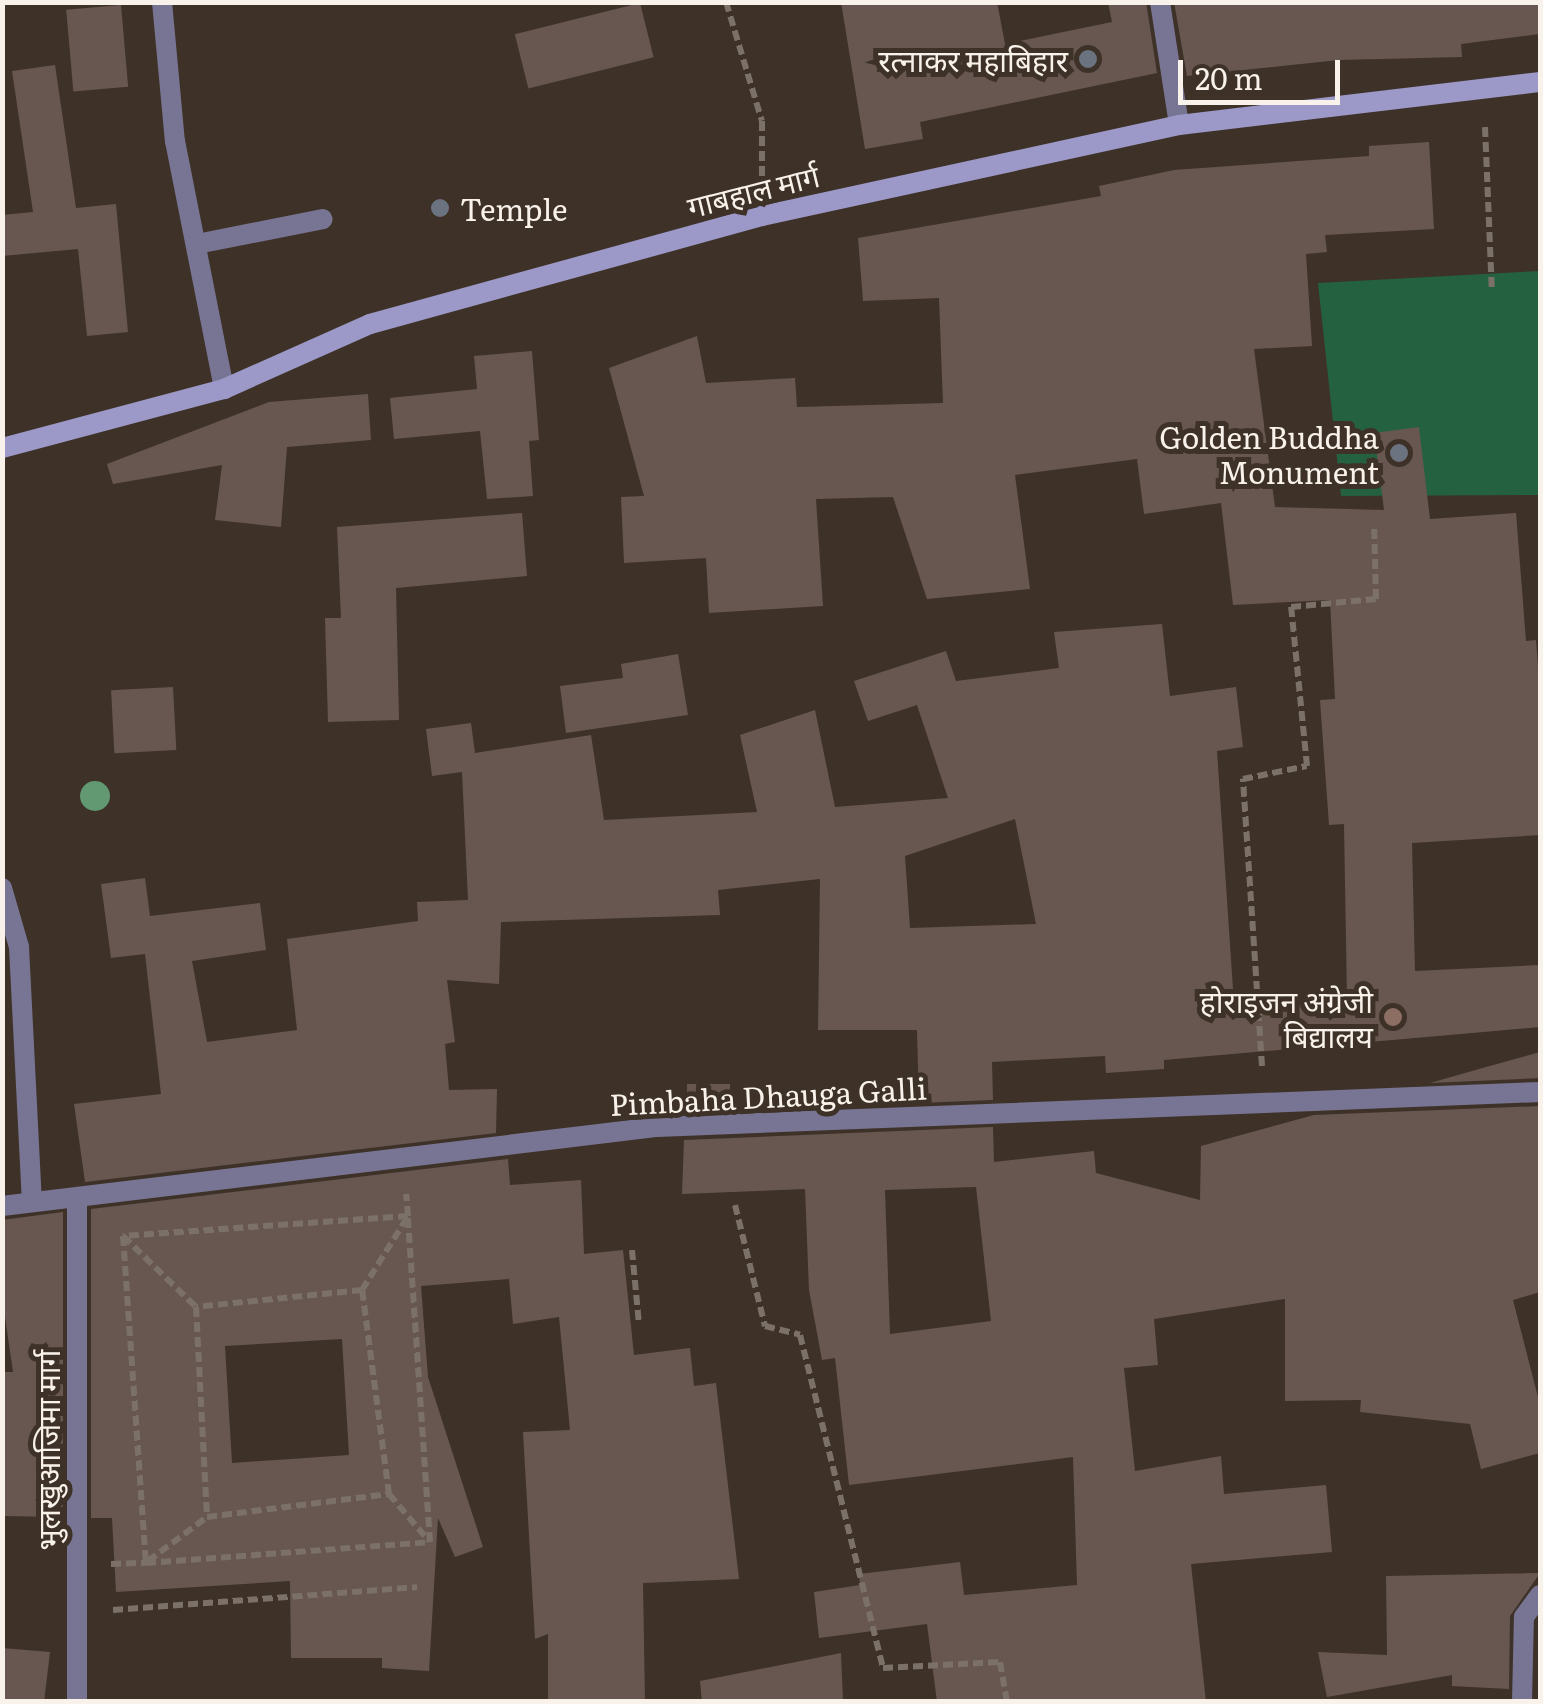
<!DOCTYPE html>
<html>
<head>
<meta charset="utf-8">
<style>
	body { margin:0 }
	#map { position:relative; width:1543px; height:1704px; overflow:hidden; background:#3e3228; font-family:Literata,"Noto Sans Devanagari",serif }
	div>[style] { position:absolute }
	[style*='--x'] { left:calc(var(--x)*1px); top:calc(var(--y)*1px); width:calc(var(--w)*1px); rotate:calc(var(--a)*1deg) }
	.green>* { inset:0; background:#236141 }
	.building>* { inset:0; background:#675750; transform-origin:0 0 }
	.path>* { height:6px; margin-top:-3px; transform-origin:0; background:repeating-linear-gradient(90deg,#7b7168 0 10px,transparent 0 15px) }
	.service>* { height:20px; margin:-10px; padding:0 10px; transform-origin:10px; border-radius:10px; background:#777593 }
	.minor>* { height:20px; margin:-10px; padding:0 10px; transform-origin:10px; border-radius:10px; background:#777593 }
	.secondary>* { height:20px; margin:-10px; padding:0 10px; transform-origin:10px; border-radius:10px; background:#9c99c9 }
	.trees>* { width:30px; height:30px; margin:-15px; border-radius:50%; background:#629872 }
	.dots>* { width:28px; height:28px; translate:-50% -50%; box-sizing:border-box; border:5px solid #3e3228; border-radius:50% }
	span { translate:-50% -50%; white-space:nowrap; text-align:center; line-height:1.15; -webkit-text-stroke:10px #3e3228; paint-order:stroke }
	.poi-label { font-size:30px; color:#f9f2eb }
	.right { translate:-100% -50%; text-align:right }
	.left { translate:0 -50%; text-align:left }
	.street-label { font-size:30px; color:#f9f2eb }
	.frame { position:absolute; inset:0; border:5px solid #f9f2eb; pointer-events:none }
	.scale { position:absolute; left:1178px; top:60px; width:162px; height:45px; box-sizing:border-box; border:5px solid #f9f2eb; border-top:0; padding-left:12px; font-size:30px; line-height:35px; white-space:nowrap; color:#f9f2eb; -webkit-text-stroke:8px #3e3228; paint-order:stroke }
</style>
</head>
<body>
<div id="map">
	<div class="green">
		<div style="clip-path:polygon(1540px 271px,1540px 495px,1341px 496px,1318px 283px)"></div>
	</div>
	<div class="building">
		<div style="clip-path:polygon(841px 2px,997px 2px,1005px 44px,1112px 22px,1108px 2px,1146px 2px,1157px 73px,920px 122px,923px 139px,865px 149px)"></div>
		<div style="clip-path:polygon(1174px 2px,1540px 2px,1540px 34px,1461px 44px,1462px 57px,1339px 60px,1187px 76px)"></div>
		<div style="left:640px;top:3px;width:56px;height:129px;rotate:76deg"></div>
		<div style="left:121px;top:5px;width:82px;height:55px;rotate:85deg"></div>
		<div style="clip-path:polygon(55px 65px,76px 208px,116px 204px,128px 332px,87px 336px,78px 249px,2px 256px,2px 215px,33px 212px,12px 71px)"></div>
		<div style="clip-path:polygon(evenodd,1429px 142px,1434px 229px,1325px 235px,1327px 252px,1306px 254px,1312px 346px,1254px 349px,1275px 507px,1384px 510px,1374px 433px,1419px 427px,1430px 519px,1516px 513px,1526px 641px,1536px 640px,1540px 693px,1540px 835px,1412px 843px,1415px 971px,1540px 965px,1540px 1027px,1164px 1060px,1164px 1069px,1106px 1073px,1105px 1056px,992px 1062px,993px 1100px,919px 1103px,917px 1030px,818px 1030px,820px 879px,718px 890px,720px 915px,501px 922px,499px 984px,447px 980px,455px 1042px,445px 1044px,449px 1090px,497px 1089px,496px 1133px,85px 1182px,74px 1104px,161px 1094px,145px 954px,111px 958px,101px 884px,145px 878px,150px 916px,260px 903px,266px 950px,192px 961px,207px 1042px,297px 1030px,287px 939px,418px 921px,417px 902px,468px 900px,462px 772px,432px 776px,426px 729px,471px 723px,475px 753px,591px 735px,604px 820px,757px 812px,740px 735px,815px 710px,835px 807px,948px 798px,917px 705px,868px 721px,854px 681px,946px 651px,956px 681px,1059px 668px,1054px 632px,1162px 624px,1170px 696px,1236px 687px,1243px 747px,1217px 751px,1234px 1004px,1347px 998px,1344px 824px,1329px 825px,1320px 700px,1335px 699px,1330px 600px,1233px 605px,1221px 503px,1144px 514px,1137px 459px,1015px 475px,1030px 589px,927px 599px,893px 497px,816px 499px,823px 606px,709px 613px,706px 558px,624px 563px,621px 497px,644px 496px,609px 368px,697px 336px,706px 383px,795px 378px,797px 407px,943px 403px,939px 298px,863px 301px,858px 238px,1101px 196px,1099px 186px,1174px 170px,1369px 156px,1369px 146px,1429px 142px,1015px 819px,1036px 924px,910px 928px,905px 856px,1015px 819px)"></div>
		<div style="clip-path:polygon(532px 351px,539px 440px,529px 441px,533px 496px,487px 499px,480px 431px,394px 439px,390px 398px,477px 389px,474px 356px)"></div>
		<div style="clip-path:polygon(368px 394px,371px 440px,287px 447px,281px 527px,215px 520px,222px 465px,113px 484px,107px 464px,269px 402px)"></div>
		<div style="clip-path:polygon(522px 513px,527px 576px,396px 588px,399px 720px,328px 722px,325px 618px,341px 618px,337px 527px)"></div>
		<div style="clip-path:polygon(678px 654px,688px 715px,566px 733px,560px 686px,623px 678px,621px 664px)"></div>
		<div style="left:173px;top:687px;width:63px;height:62px;rotate:87deg"></div>
		<div style="clip-path:polygon(1540px 1052px,1540px 1078px,1430px 1083px,1486px 1067px)"></div>
		<div style="left:730px;top:1084px;width:26px;height:43px;rotate:90deg"></div>
		<div style="clip-path:polygon(evenodd,1540px 1106px,1540px 1292px,1513px 1300px,1540px 1405px,1540px 1453px,1481px 1469px,1470px 1424px,1360px 1412px,1361px 1400px,1285px 1401px,1285px 1299px,1154px 1319px,1158px 1365px,1124px 1368px,1135px 1471px,1221px 1456px,1224px 1494px,1326px 1485px,1332px 1552px,1191px 1564px,1206px 1702px,937px 1702px,927px 1624px,819px 1638px,814px 1592px,860px 1585px,859px 1574px,960px 1562px,964px 1595px,1077px 1585px,1073px 1457px,849px 1485px,835px 1358px,822px 1360px,809px 1290px,805px 1189px,682px 1194px,684px 1140px,993px 1127px,994px 1162px,1094px 1151px,1096px 1173px,1200px 1200px,1201px 1146px,1314px 1115px,1540px 1106px,976px 1187px,991px 1321px,890px 1334px,885px 1190px,976px 1187px)"></div>
		<div style="clip-path:polygon(evenodd,508px 1159px,510px 1185px,581px 1180px,584px 1254px,623px 1250px,634px 1355px,690px 1348px,694px 1386px,716px 1383px,739px 1579px,643px 1583px,645px 1702px,548px 1702px,548px 1634px,535px 1639px,523px 1432px,570px 1430px,559px 1317px,513px 1324px,509px 1279px,421px 1286px,428px 1377px,483px 1547px,455px 1557px,438px 1518px,429px 1671px,382px 1668px,382px 1658px,291px 1658px,290px 1581px,116px 1592px,112px 1518px,91px 1518px,91px 1209px,508px 1159px,342px 1339px,349px 1455px,232px 1463px,225px 1346px,342px 1339px)"></div>
		<div style="clip-path:polygon(63px 1212px,63px 1517px,2px 1516px,2px 1372px,13px 1372px,2px 1296px,2px 1220px)"></div>
		<div style="clip-path:polygon(1540px 1573px,1510px 1616px,1509px 1689px,1452px 1686px,1452px 1675px,1327px 1697px,1318px 1652px,1387px 1655px,1386px 1576px)"></div>
		<div style="clip-path:polygon(2px 1648px,50px 1652px,44px 1702px,2px 1702px)"></div>
		<div style="clip-path:polygon(841px 1653px,843px 1702px,702px 1702px,700px 1681px)"></div>
	</div>
	<div class="path">
		<div style="--x:726;--y:2;--w:124;--a:73.2"></div>
		<div style="--x:762;--y:121;--w:59;--a:90"></div>
		<div style="--x:1485;--y:127;--w:165;--a:87.6"></div>
		<div style="--x:1262;--y:1066;--w:288;--a:-93.8"></div>
		<div style="--x:1243;--y:779;--w:65;--a:-11.5"></div>
		<div style="--x:1307;--y:766;--w:160;--a:-95.7"></div>
		<div style="--x:1291;--y:607;--w:85;--a:-5.4"></div>
		<div style="--x:1376;--y:599;--w:74;--a:-91.5"></div>
		<div style="--x:735;--y:1205;--w:125;--a:76.1"></div>
		<div style="--x:765;--y:1326;--w:36;--a:14"></div>
		<div style="--x:800;--y:1335;--w:343;--a:76"></div>
		<div style="--x:883;--y:1668;--w:117;--a:-2.9"></div>
		<div style="--x:1000;--y:1662;--w:41;--a:80.1"></div>
		<div style="--x:123;--y:1236;--w:102;--a:44.2"></div>
		<div style="--x:196;--y:1307;--w:210;--a:87"></div>
		<div style="--x:207;--y:1517;--w:183;--a:-7.2"></div>
		<div style="--x:389;--y:1494;--w:206;--a:-97.5"></div>
		<div style="--x:362;--y:1290;--w:167;--a:174.2"></div>
		<div style="--x:632;--y:1250;--w:74;--a:84.6"></div>
		<div style="--x:362;--y:1290;--w:87;--a:-58.1"></div>
		<div style="--x:408;--y:1216;--w:22;--a:-95"></div>
		<div style="--x:389;--y:1494;--w:62;--a:49.6"></div>
		<div style="--x:148;--y:1561;--w:74;--a:-36.7"></div>
		<div style="--x:111;--y:1564;--w:35;--a:-2"></div>
		<div style="--x:146;--y:1563;--w:285;--a:-4.2"></div>
		<div style="--x:430;--y:1542;--w:327;--a:-93.9"></div>
		<div style="--x:408;--y:1216;--w:286;--a:176"></div>
		<div style="--x:123;--y:1236;--w:328;--a:86"></div>
		<div style="--x:113;--y:1610;--w:305;--a:-4.3"></div>
	</div>
	<div class="service">
		<div style="--x:1160;--y:2;--w:124;--a:81.2"></div>
	</div>
	<div class="minor">
		<div style="--x:162;--y:2;--w:140;--a:84.7"></div>
		<div style="--x:175;--y:141;--w:253;--a:78.8"></div>
		<div style="--x:197;--y:244;--w:128;--a:-11.2"></div>
		<div style="--x:2;--y:888;--w:61;--a:73.9"></div>
		<div style="--x:19;--y:947;--w:255;--a:87.1"></div>
		<div style="--x:2;--y:1206;--w:660;--a:-6.88"></div>
		<div style="--x:657;--y:1127;--w:884;--a:-2.27"></div>
		<div style="--x:77;--y:1702;--w:503;--a:-90"></div>
		<div style="--x:1522;--y:1702;--w:85;--a:-88.7"></div>
		<div style="--x:1524;--y:1617;--w:27;--a:-54"></div>
	</div>
	<div class="secondary">
		<div style="--x:2;--y:448;--w:230;--a:-14.9"></div>
		<div style="--x:224;--y:389;--w:160;--a:-24"></div>
		<div style="--x:370;--y:324;--w:407;--a:-15.4"></div>
		<div style="--x:762;--y:216;--w:427;--a:-12.3"></div>
		<div style="--x:1179;--y:125;--w:364;--a:-6.8"></div>
	</div>
	<div class="trees">
		<div style="left:95px;top:796px"></div>
	</div>
	<div class="dots">
		<div style="left:1088px;top:59px;background:#6b7280"></div>
		<div style="left:440px;top:208px;background:#6b7280"></div>
		<div style="left:1399px;top:453px;background:#6b7280"></div>
		<div style="left:1393px;top:1017px;background:#8d6e63"></div>
	</div>
	<div class="poi-label">
		<span class="right" style="left:1068px;top:59px">रत्नाकर महाबिहार</span>
		<span class="left" style="left:460px;top:208px">Temple</span>
		<span class="right" style="left:1379px;top:453px">Golden Buddha<br>Monument</span>
		<span class="right" style="left:1373px;top:1017px">होराइजन अंग्रेजी<br>बिद्यालय</span>
	</div>
	<div class="street-label">
		<span style="left:753px;top:190px;rotate:-14deg">गाबहाल मार्ग</span>
		<span style="left:768px;top:1095px;rotate:-3deg">Pimbaha Dhauga Galli</span>
		<span style="left:47px;top:1450px;rotate:-90deg">भुलखुआजिमा मार्ग</span>
	</div>
	<div class="frame"></div>
	<div class="scale">20 m</div>
</div>
</body>
</html>
